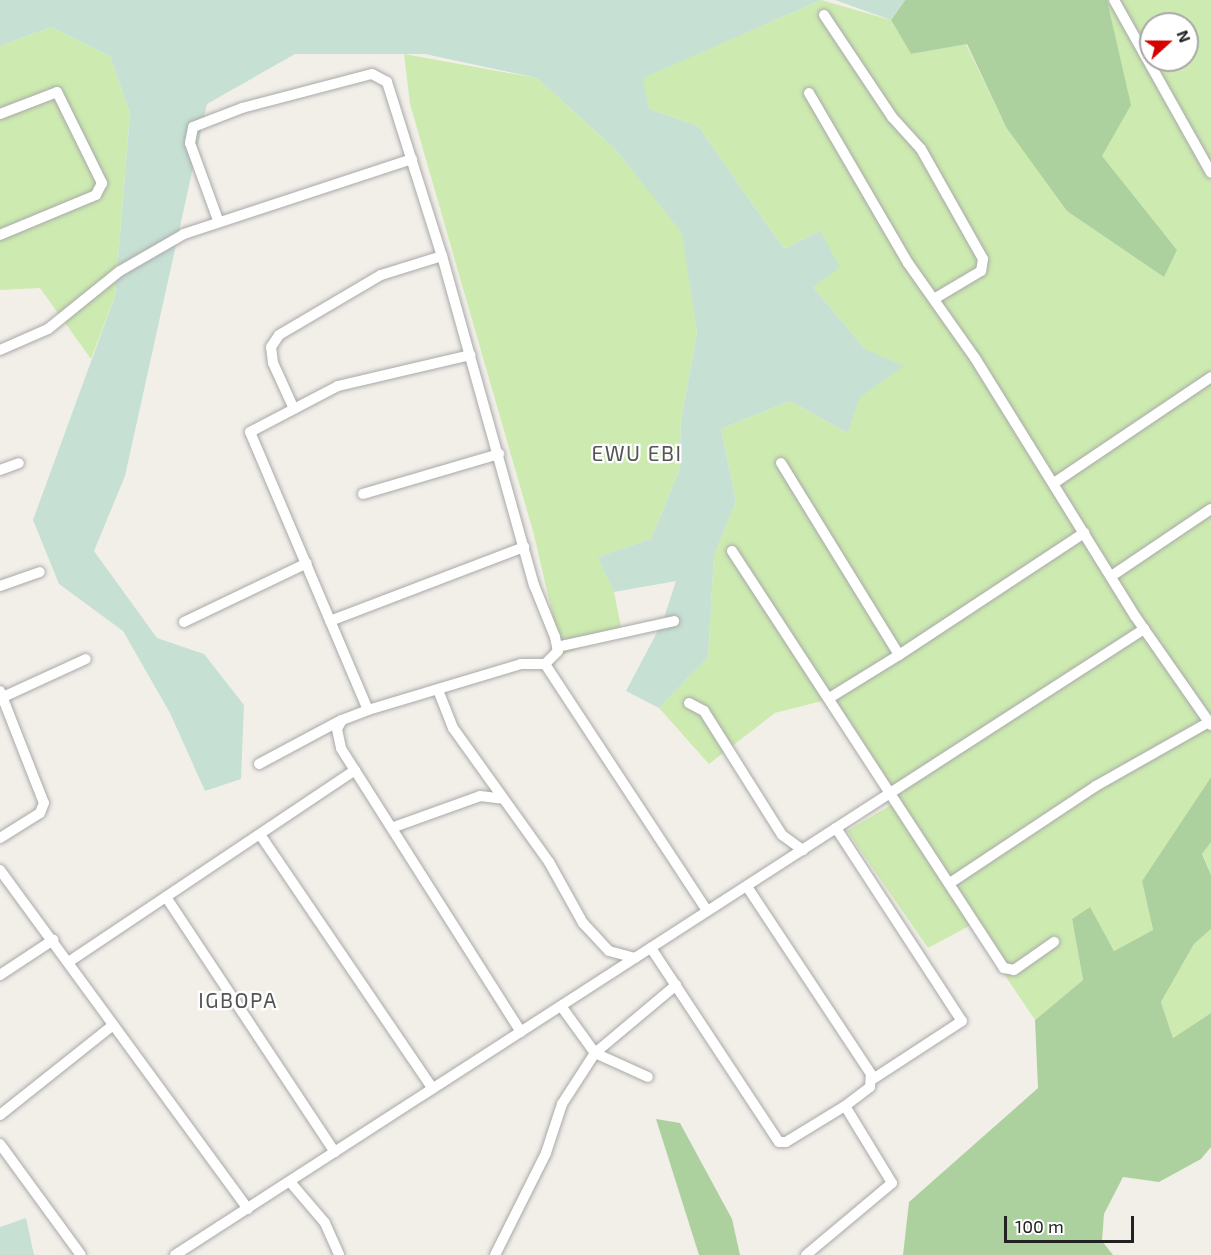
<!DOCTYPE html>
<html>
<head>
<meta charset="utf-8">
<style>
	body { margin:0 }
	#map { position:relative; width:1211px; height:1255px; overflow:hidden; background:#f2efe9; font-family:"Exo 2",sans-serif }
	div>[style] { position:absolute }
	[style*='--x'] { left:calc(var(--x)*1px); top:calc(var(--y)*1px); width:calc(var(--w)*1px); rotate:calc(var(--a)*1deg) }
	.grass>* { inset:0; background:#cdebb0 }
	.forest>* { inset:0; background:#add19e }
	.wetland>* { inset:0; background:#c6e0d4 }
	.roads { filter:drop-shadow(0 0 2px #a9a9a9) drop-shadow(0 0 2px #a9a9a9) }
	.minor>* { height:10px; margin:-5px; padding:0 5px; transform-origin:5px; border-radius:5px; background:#fff }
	span { translate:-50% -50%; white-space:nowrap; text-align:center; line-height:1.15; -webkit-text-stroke:4.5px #fff; paint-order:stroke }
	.quarter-label { font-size:21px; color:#555; letter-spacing:1.5px }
	.north { position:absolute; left:1139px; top:12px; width:60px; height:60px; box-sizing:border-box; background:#fff; border:2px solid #a7a7a7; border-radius:50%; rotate:69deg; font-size:16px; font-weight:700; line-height:24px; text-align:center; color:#222 }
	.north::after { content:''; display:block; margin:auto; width:21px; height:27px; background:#d40000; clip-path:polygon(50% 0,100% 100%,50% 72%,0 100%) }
	.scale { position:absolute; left:1004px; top:1216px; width:130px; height:27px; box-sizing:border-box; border:3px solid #222; border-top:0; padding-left:8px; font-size:18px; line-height:21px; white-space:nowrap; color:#222; -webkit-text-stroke:4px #fff; paint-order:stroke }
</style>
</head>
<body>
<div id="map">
	<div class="grass">
		<div style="clip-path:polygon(evenodd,821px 0,891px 20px,911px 54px,966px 44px,1006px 127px,1177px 250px,1101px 156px,1114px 31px,1107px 0,1211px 0,1211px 777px,1142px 881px,1153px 930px,1114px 951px,1090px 908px,1072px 919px,1083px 980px,1035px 1020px,971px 925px,928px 948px,847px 831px,896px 802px,822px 701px,775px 713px,709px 764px,659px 708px,708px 657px,714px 554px,736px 501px,721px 429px,790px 401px,848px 433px,865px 349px,813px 287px,820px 231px,784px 249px,698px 126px,649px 109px,642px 78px,821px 0,1151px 24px,1187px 24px,1187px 60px,1151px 60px,1151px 24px)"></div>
		<div style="clip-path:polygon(51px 27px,110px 56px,130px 113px,115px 296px,91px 359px,40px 288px,0 290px,0 46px)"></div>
		<div style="clip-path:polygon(404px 54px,537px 78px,616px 150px,683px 233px,697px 333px,681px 420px,679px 471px,651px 539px,599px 557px,614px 592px,622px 632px,562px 655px,534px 535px,410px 104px)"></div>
		<div style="clip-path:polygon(1211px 842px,1211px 875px,1202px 853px)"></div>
		<div style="clip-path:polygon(1211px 929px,1211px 1013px,1173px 1038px,1161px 1002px,1194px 944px)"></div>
	</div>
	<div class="forest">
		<div style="clip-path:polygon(905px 0,1107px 0,1131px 105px,1102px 156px,1177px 250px,1164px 277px,1067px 211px,1006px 127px,967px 44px,911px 54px,891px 20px)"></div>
		<div style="clip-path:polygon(1211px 777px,1211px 842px,1202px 854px,1211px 875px,1211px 929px,1194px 944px,1161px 1002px,1173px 1038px,1211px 1013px,1211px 1147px,1201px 1159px,1159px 1182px,1123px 1177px,1104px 1214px,1102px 1241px,1113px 1255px,903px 1255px,909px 1202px,1038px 1088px,1035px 1020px,1083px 980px,1072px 919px,1090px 907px,1114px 951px,1153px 930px,1142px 881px)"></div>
		<div style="clip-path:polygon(656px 1119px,680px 1123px,732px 1219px,740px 1255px,699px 1255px)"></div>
	</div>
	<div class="wetland">
		<div style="clip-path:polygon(0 0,821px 0,643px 78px,649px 109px,698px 126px,784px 249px,820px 231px,840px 267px,813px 287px,865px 349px,904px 366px,859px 398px,848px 433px,790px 401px,721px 429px,736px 501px,714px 555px,708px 657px,659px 708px,626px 691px,663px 621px,676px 581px,614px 592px,598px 557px,651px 539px,679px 471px,681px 420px,697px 333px,682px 233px,616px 150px,537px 78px,425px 54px,295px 54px,207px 104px,125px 476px,94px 551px,157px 638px,204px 654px,244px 705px,241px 779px,205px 791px,170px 713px,123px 631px,59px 584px,33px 520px,115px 296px,130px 113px,110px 56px,51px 27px,0 46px)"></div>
		<div style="clip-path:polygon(835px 0,905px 0,891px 20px)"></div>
		<div style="clip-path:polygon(26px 1218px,34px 1255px,0 1255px,0 1227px)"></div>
	</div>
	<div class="roads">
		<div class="minor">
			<div style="--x:1114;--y:0;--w:198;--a:60.7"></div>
			<div style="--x:824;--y:15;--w:123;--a:56.3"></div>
			<div style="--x:892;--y:117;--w:43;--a:47.8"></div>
			<div style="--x:921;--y:149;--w:126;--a:60.6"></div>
			<div style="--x:983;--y:259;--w:12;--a:99"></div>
			<div style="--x:981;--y:271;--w:55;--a:149.2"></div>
			<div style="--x:809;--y:93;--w:197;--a:59.8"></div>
			<div style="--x:908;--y:263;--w:116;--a:54.8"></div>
			<div style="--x:975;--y:358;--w:304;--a:58.2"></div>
			<div style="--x:1135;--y:616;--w:133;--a:55.1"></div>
			<div style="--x:0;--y:114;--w:61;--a:-21.1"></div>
			<div style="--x:57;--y:92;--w:102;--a:63.7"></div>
			<div style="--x:102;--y:183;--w:13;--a:117"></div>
			<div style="--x:96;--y:195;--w:104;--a:157.4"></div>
			<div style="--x:218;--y:220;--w:82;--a:-110"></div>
			<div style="--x:190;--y:143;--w:16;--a:-79"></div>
			<div style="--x:193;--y:127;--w:53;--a:-21.2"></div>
			<div style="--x:242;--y:108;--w:134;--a:-14.7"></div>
			<div style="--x:372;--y:74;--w:17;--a:28"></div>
			<div style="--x:387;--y:82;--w:182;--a:72.5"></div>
			<div style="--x:442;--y:256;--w:342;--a:74.4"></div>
			<div style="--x:534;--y:585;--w:56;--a:68"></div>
			<div style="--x:555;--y:637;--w:14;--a:78"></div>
			<div style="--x:558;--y:651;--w:18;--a:135"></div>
			<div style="--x:545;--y:664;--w:295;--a:56.7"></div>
			<div style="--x:0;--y:350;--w:52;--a:-23.6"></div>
			<div style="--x:48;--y:329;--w:92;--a:-38.9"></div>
			<div style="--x:120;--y:271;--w:74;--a:-30"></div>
			<div style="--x:184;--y:234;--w:240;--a:-18.2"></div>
			<div style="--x:294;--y:409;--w:51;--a:-114.5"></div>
			<div style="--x:273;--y:363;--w:16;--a:-97"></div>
			<div style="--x:271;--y:347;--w:14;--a:-56"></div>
			<div style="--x:279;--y:335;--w:118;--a:-30.5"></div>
			<div style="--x:381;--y:275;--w:64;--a:-17.3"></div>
			<div style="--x:781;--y:463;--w:225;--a:58.4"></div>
			<div style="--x:899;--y:655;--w:80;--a:148.3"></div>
			<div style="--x:0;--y:470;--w:20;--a:-20"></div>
			<div style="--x:1054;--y:483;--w:189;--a:-34"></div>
			<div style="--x:363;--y:494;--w:142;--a:-16.4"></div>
			<div style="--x:732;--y:551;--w:498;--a:56.9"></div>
			<div style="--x:1004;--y:968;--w:10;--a:11"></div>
			<div style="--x:1014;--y:970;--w:49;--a:-35"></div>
			<div style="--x:1113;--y:575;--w:118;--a:-34"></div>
			<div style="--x:0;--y:586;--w:42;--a:-19.3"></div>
			<div style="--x:330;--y:621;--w:208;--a:-20.9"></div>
			<div style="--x:184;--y:622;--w:136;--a:-25.6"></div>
			<div style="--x:557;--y:647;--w:120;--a:-12.5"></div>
			<div style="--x:899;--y:655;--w:222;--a:-33.4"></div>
			<div style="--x:438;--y:690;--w:41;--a:68.5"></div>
			<div style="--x:453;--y:728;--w:165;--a:54.4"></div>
			<div style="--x:549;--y:862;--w:70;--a:60.9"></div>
			<div style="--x:583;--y:923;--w:38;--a:47"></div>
			<div style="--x:609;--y:951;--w:27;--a:15"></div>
			<div style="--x:0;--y:691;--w:120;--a:68.6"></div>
			<div style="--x:44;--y:803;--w:11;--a:112"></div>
			<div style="--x:40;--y:813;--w:47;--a:148"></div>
			<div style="--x:3;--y:697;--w:91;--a:-24.6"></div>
			<div style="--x:689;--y:703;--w:17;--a:28"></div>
			<div style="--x:704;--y:711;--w:146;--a:57.8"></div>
			<div style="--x:782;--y:835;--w:26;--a:36"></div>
			<div style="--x:368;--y:710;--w:302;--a:-113"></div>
			<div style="--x:250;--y:432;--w:99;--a:-27.6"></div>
			<div style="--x:338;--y:386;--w:136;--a:-13.2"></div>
			<div style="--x:259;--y:764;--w:93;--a:-28.2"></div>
			<div style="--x:394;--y:827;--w:91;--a:-19.8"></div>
			<div style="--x:480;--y:796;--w:23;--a:7"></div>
			<div style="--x:836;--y:828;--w:230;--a:56.9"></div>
			<div style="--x:962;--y:1021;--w:106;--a:146.9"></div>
			<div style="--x:261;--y:836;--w:305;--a:55.8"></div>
			<div style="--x:0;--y:870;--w:420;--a:53.8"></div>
			<div style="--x:950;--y:883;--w:175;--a:-33.6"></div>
			<div style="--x:1096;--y:786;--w:130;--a:-29.5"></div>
			<div style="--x:166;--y:897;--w:306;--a:56.5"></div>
			<div style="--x:651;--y:948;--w:232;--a:56.6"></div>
			<div style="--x:779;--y:1142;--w:7;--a:0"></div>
			<div style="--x:786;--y:1142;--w:69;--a:-31.4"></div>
			<div style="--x:845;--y:1106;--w:31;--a:-37"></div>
			<div style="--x:870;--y:1087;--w:13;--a:-86"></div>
			<div style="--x:871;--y:1074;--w:223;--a:-123.5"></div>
			<div style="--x:70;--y:961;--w:343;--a:-33.8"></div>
			<div style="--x:0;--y:975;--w:64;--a:-33.4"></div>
			<div style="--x:561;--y:1006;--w:58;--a:54.1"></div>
			<div style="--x:595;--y:1053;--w:58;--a:24.4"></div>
			<div style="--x:521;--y:1032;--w:336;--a:-122.4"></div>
			<div style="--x:341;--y:748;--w:19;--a:-102"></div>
			<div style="--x:337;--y:729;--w:10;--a:-61"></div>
			<div style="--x:342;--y:720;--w:28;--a:-21"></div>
			<div style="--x:368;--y:710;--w:160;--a:-16.7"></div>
			<div style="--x:521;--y:664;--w:24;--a:0"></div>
			<div style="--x:0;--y:1115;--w:144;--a:-38.5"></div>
			<div style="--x:0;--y:1144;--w:137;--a:53.9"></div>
			<div style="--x:291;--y:1183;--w:52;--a:49.6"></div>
			<div style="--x:325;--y:1223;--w:35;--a:66"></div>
			<div style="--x:175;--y:1255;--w:1154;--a:-32.86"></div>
			<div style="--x:495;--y:1255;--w:114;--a:-63.4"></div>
			<div style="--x:546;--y:1153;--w:52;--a:-71.9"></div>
			<div style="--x:562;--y:1104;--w:61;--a:-57.1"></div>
			<div style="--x:595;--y:1053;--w:106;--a:-40"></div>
			<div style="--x:806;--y:1255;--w:112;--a:-39.9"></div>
			<div style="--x:892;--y:1183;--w:90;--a:-121.4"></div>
		</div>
	</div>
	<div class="quarter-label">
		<span style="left:637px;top:453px">EWU EBI</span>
		<span style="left:238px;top:1000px">IGBOPA</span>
	</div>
	<div class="north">N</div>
	<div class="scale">100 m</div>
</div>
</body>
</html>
